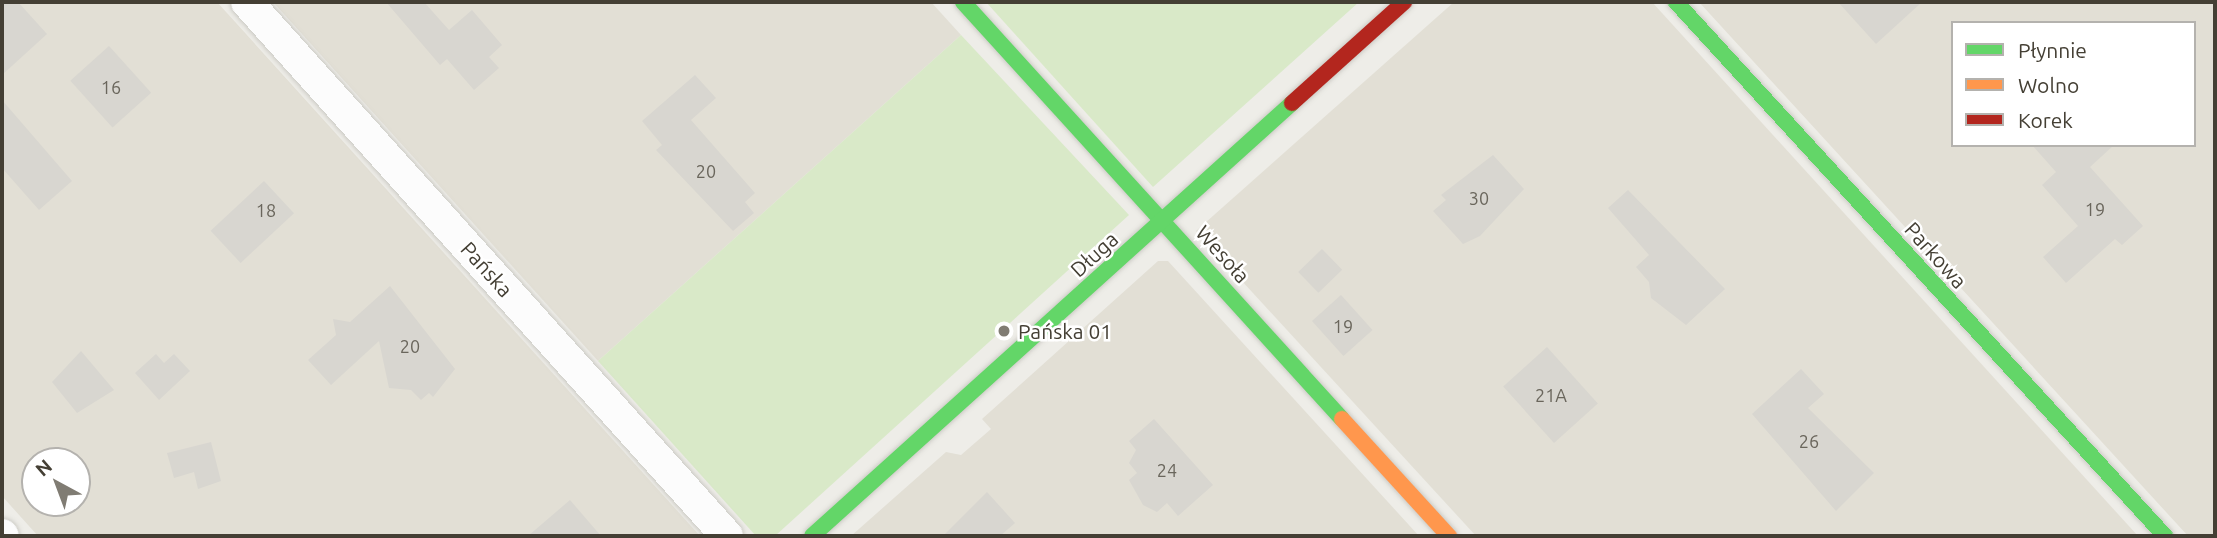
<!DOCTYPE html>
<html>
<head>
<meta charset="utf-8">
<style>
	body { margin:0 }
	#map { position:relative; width:2217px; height:538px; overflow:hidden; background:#eeede8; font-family:Ubuntu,sans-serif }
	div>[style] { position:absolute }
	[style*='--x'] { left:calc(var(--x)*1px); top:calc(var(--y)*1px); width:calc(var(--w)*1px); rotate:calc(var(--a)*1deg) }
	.residential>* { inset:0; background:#e2dfd5 }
	.green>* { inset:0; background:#d9e9c8 }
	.building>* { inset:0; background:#d8d6d0; transform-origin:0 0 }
	.roads { filter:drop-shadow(0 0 2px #cccbc5) drop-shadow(0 0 2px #cccbc5) }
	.street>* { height:32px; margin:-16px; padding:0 16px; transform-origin:16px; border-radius:16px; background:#fcfcfc }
	.fast>* { height:16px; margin:-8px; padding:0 8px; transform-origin:8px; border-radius:8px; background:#63d668 }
	.slow>* { height:16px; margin:-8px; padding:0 8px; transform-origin:8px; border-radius:8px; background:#ff974d }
	.jam>* { height:16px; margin:-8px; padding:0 8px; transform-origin:8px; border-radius:8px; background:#b3261e }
	.dots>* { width:19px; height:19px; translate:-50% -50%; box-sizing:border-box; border:4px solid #fff; border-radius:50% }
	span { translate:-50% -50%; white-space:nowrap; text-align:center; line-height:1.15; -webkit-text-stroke:5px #fff; paint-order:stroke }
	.number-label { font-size:18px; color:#6a665c }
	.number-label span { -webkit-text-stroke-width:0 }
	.street-label { font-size:21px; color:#443f34 }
	.poi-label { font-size:21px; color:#443f34 }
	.left { translate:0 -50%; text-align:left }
	.frame { position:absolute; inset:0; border:4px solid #443f34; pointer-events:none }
	.legend { position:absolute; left:1951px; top:21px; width:245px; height:126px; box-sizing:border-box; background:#fff; border:2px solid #b4b2ae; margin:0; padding:9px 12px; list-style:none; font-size:21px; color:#443f34 }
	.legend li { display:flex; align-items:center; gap:14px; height:35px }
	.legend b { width:35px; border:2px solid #b4b2ae }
	.north { position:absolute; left:21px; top:447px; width:70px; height:70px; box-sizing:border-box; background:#fff; border:2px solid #b4b2ae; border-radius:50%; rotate:319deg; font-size:19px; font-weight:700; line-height:28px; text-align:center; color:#443f34 }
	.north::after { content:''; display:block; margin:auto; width:24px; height:32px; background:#807c73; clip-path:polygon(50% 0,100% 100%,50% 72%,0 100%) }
</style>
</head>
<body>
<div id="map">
	<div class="residential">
		<div style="clip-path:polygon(evenodd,2px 2px,217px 2px,700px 536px,38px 536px,2px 496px,2px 2px,35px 461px,77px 461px,77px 503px,35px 503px,35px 461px)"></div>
		<div style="clip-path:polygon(273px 2px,931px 2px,961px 35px,598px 361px)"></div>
		<div style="clip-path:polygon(1454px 2px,1652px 2px,2138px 536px,1476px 536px,1196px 231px)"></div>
		<div style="clip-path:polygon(evenodd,1699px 2px,2215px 2px,2215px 536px,2188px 536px,1699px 2px,1953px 23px,2194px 23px,2194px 145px,1953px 145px,1953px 23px)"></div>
		<div style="clip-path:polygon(1158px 261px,1168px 261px,1419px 536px,851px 536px,946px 452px,961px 455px,991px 429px,982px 419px)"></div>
	</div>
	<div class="green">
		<div style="clip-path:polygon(986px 2px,1359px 2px,1153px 187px)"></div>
		<div style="clip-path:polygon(961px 35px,1129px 215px,775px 536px,756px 536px,598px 361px)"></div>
	</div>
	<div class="building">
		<div style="clip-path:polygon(2px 2px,18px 2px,47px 34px,2px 75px)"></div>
		<div style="clip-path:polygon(386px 2px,424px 2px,449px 30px,472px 10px,502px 45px,489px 57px,499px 68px,474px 90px,447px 59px,440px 65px)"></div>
		<div style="clip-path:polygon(1838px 2px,1922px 2px,1876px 44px)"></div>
		<div style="left:109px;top:46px;width:63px;height:52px;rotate:48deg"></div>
		<div style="clip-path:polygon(695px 75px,716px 98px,691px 120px,755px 193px,745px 202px,754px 213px,733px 231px,656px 150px,662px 145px,642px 121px)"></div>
		<div style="clip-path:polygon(2px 100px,72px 181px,39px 210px,2px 168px)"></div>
		<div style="clip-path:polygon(2032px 145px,2114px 145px,2090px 167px,2143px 226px,2122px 245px,2115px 239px,2066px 283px,2043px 257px,2078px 226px,2042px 185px,2056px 172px)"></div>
		<div style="clip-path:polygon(1493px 155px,1524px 189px,1480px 236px,1463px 244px,1433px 211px,1446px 200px,1441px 195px)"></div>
		<div style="left:264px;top:181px;width:44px;height:73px;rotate:47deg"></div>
		<div style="clip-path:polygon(1628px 190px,1725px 289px,1686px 325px,1651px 298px,1649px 282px,1636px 267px,1649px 255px,1608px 208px)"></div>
		<div style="left:1322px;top:249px;width:29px;height:33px;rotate:46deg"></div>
		<div style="clip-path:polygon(390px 286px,455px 369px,433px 397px,429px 393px,421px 400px,411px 390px,389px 388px,379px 341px,331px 385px,308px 360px,336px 335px,333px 319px,350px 322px)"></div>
		<div style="left:1341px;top:295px;width:47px;height:39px;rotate:48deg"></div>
		<div style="left:1547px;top:347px;width:76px;height:59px;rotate:48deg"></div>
		<div style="clip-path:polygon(81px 351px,114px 390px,77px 413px,52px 382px)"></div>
		<div style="clip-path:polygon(156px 354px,164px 363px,174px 354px,190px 371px,159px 400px,135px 373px)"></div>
		<div style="clip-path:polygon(1801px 369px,1824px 394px,1808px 408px,1874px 473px,1836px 511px,1752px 414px)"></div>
		<div style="clip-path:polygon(1154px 419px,1213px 485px,1178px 516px,1167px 503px,1157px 512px,1143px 505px,1129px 480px,1137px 473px,1129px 463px,1136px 450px,1129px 441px)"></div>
		<div style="clip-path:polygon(211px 442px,221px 481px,198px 489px,194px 472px,174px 478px,167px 453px)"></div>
		<div style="clip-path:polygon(987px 492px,1015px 523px,1000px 536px,943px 536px)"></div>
		<div style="clip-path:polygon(570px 500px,601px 536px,528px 536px)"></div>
	</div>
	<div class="roads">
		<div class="street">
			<div style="--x:247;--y:2;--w:718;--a:48.05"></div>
			<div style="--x:2;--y:535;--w:1;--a:45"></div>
		</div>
		<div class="fast">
			<div style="--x:963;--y:2;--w:563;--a:47.73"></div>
			<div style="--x:1676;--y:2;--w:724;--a:47.52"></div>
			<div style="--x:812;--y:536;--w:646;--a:-42.05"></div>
		</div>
		<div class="slow">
			<div style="--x:1342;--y:419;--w:159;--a:47.6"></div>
		</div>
		<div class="jam">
			<div style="--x:1292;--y:103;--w:151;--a:-42"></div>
		</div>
	</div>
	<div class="dots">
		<div style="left:1004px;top:331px;background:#807c73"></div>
	</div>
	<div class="number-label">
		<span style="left:111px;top:87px">16</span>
		<span style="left:706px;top:171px">20</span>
		<span style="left:1479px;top:198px">30</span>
		<span style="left:2095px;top:209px">19</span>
		<span style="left:266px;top:210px">18</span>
		<span style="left:1343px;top:326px">19</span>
		<span style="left:410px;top:346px">20</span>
		<span style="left:1551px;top:395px">21A</span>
		<span style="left:1809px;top:441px">26</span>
		<span style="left:1167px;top:470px">24</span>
	</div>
	<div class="street-label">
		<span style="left:1094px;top:254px;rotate:-42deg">Długa</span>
		<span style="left:1223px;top:254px;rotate:48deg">Wesoła</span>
		<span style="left:1936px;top:255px;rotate:48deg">Parkowa</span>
		<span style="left:487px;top:269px;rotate:48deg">Pańska</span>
	</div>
	<div class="poi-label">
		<span class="left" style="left:1018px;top:331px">Pańska 01</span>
	</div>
	<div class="frame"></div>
	<ul class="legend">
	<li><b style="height:9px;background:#63d668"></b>Płynnie</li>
	<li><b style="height:9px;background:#ff974d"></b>Wolno</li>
	<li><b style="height:9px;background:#b3261e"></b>Korek</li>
	</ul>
	<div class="north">N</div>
</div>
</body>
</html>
